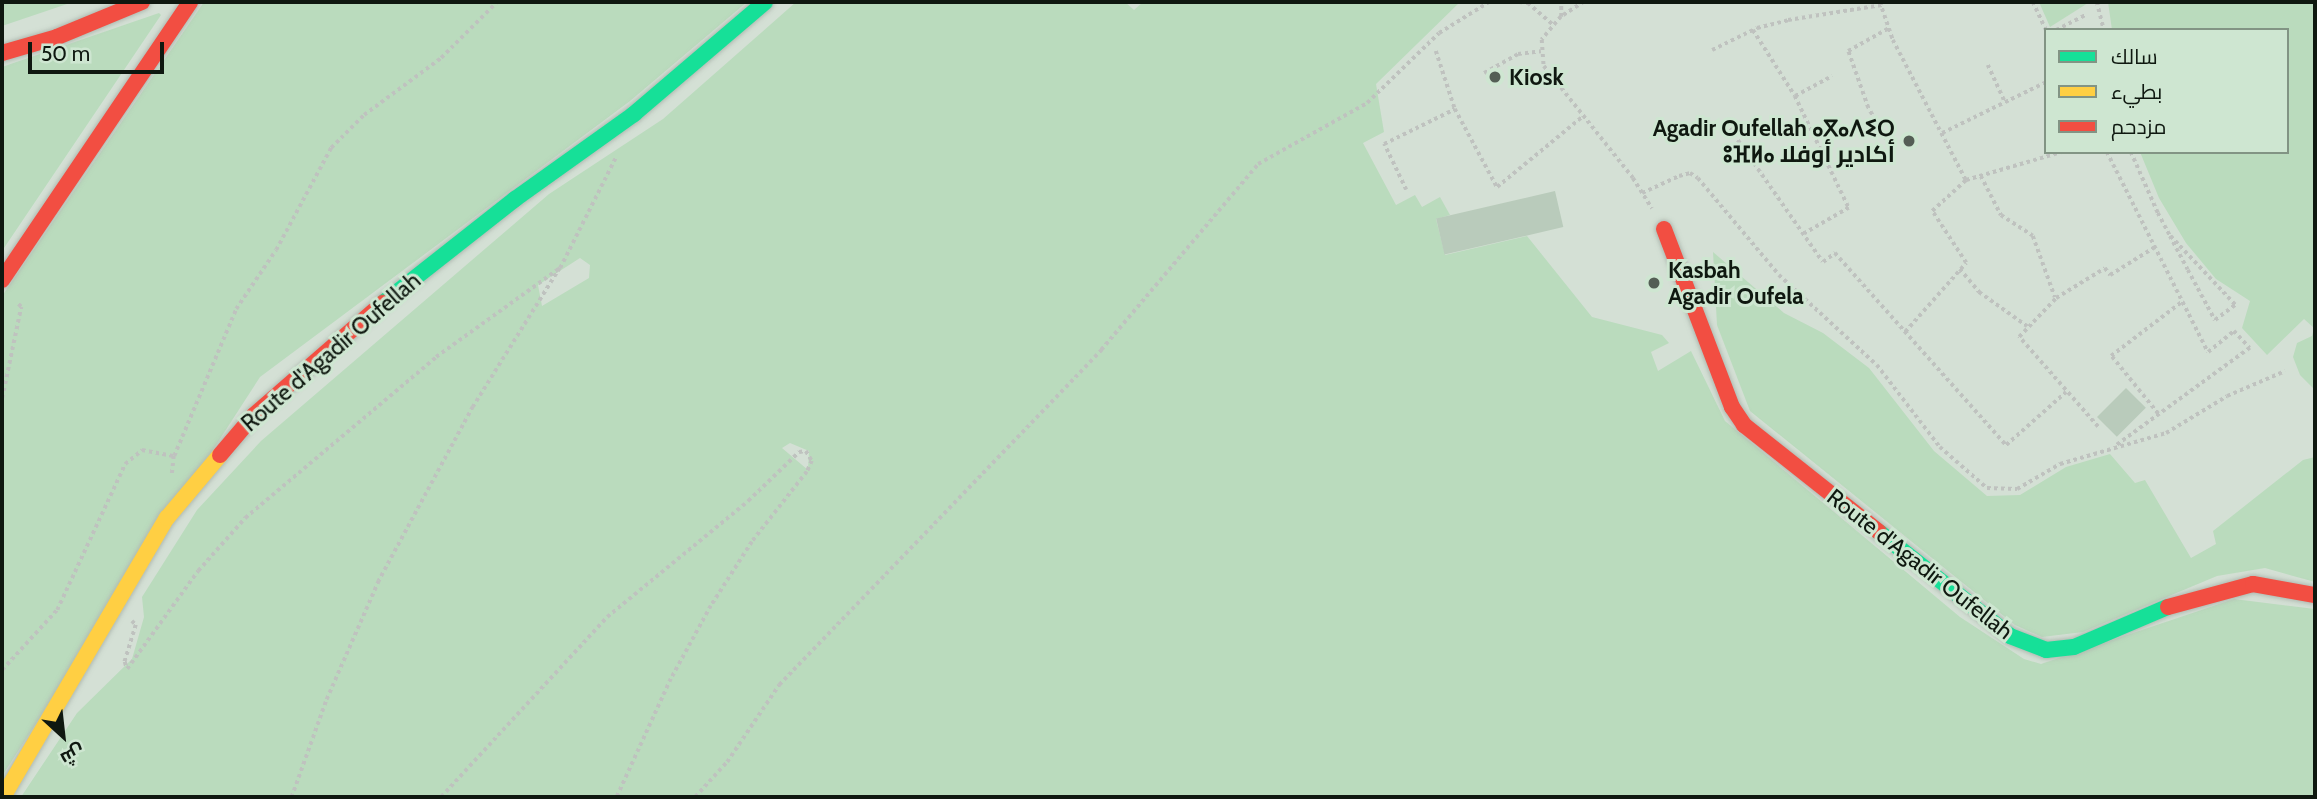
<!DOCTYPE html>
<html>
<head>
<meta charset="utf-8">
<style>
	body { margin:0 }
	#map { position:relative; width:2317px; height:799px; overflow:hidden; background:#d4e0d5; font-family:Cabin,Cairo,"Noto Sans Tifinagh",sans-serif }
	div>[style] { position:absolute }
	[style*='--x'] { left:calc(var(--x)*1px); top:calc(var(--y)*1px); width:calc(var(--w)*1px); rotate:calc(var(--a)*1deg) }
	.green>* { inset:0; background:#badbbd }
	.building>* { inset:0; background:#b9cbbb; transform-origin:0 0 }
	.path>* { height:3.5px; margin-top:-1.75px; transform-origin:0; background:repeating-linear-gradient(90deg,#bfc2bf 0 3.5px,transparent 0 7px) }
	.roads { filter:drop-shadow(0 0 2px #b1bbb2) drop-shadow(0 0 2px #b1bbb2) }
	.fast>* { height:16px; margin:-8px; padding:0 8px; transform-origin:8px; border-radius:8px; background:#16e098 }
	.slow>* { height:16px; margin:-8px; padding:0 8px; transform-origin:8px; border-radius:8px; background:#ffcf43 }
	.jam>* { height:16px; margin:-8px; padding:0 8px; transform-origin:8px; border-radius:8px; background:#f24e42 }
	.dots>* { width:19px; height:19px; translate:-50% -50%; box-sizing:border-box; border:4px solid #cee6d1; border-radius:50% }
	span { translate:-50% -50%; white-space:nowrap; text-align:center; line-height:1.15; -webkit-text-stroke:6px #cee6d1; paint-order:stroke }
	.poi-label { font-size:23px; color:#0f1810; font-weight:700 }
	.left { translate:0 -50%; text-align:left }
	.right { translate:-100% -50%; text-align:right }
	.street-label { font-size:23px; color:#0f1810 }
	.frame { position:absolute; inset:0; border:4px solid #0f1810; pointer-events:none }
	.legend { position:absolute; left:2044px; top:28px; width:245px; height:126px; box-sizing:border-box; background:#cee6d1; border:2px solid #829484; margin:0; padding:9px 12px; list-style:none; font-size:21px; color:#0f1810 }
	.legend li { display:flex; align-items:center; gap:14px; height:35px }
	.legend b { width:35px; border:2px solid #829484 }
	.north { position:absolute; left:28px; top:701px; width:70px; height:70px; -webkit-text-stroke:5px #cee6d1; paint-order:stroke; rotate:153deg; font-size:19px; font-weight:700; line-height:28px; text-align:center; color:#0f1810 }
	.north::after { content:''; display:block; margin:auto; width:24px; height:32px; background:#0f1810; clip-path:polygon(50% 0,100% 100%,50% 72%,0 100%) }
	.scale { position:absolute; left:28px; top:42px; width:136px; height:32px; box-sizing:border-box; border:4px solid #0f1810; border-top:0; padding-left:9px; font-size:21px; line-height:24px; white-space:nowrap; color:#0f1810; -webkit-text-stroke:5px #cee6d1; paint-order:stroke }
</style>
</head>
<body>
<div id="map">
	<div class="green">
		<div style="clip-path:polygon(2px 2px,73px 2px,2px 26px)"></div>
		<div style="clip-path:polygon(204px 2px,747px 2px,630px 101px,260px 377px,2px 776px,2px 296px)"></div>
		<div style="clip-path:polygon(evenodd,796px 2px,1125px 2px,1134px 10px,1143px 2px,1460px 2px,1376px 84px,1384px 132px,1363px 143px,1396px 205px,1415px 195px,1422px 207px,1440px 197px,1450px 215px,1436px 219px,1445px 255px,1527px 236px,1592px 317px,1662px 335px,1669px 343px,1651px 352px,1658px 371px,1691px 351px,1725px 421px,1960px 617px,2024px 659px,2041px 664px,2234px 599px,2315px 609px,2315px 797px,21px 797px,77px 713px,132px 659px,144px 617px,142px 597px,197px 510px,261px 441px,549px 194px,663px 119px,796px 2px,580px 258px,590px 265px,589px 278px,542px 306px,538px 285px,580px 258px,796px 2px,790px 443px,809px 451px,808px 470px,782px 448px,790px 443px)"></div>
		<div style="clip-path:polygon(2039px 2px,2088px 2px,2088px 3px,2050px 27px)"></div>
		<div style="clip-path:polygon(2108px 2px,2315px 2px,2315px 390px,2300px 375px,2293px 357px,2297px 343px,2312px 336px,2314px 328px,2304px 319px,2267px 355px,2242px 328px,2250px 301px,2216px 279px,2186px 243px,2159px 198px,2140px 152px,2287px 152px,2287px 30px,2112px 30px)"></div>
		<div style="clip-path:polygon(159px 13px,161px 15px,2px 251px,2px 67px)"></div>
		<div style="clip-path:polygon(1713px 252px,1784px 313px,1823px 333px,1869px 368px,1934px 451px,1987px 496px,2020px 495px,2066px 467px,2110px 454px,2135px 483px,2145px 480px,2191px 558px,2216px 544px,2213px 531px,2303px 460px,2315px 457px,2315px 582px,2265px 568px,2217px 576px,2083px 632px,2042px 637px,2015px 625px,1750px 411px,1717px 325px)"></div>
	</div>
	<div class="building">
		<div style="left:1555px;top:191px;width:37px;height:122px;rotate:77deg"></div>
		<div style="left:2126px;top:388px;width:28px;height:41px;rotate:45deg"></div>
	</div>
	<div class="path">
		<div style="--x:1519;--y:2;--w:9;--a:6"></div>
		<div style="--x:1528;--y:3;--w:33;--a:41"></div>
		<div style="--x:1584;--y:2;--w:27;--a:147"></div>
		<div style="--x:1561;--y:17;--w:30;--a:130"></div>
		<div style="--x:1542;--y:40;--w:26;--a:86"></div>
		<div style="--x:1544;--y:66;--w:143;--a:51.5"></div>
		<div style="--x:1633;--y:178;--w:36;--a:58"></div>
		<div style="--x:1880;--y:2;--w:40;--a:71.1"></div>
		<div style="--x:1893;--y:40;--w:158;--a:62.5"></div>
		<div style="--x:1966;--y:180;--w:100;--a:-16.3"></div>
		<div style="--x:2033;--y:2;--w:31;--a:65"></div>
		<div style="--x:2097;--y:2;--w:29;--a:76"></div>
		<div style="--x:1561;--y:17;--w:15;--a:-90"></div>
		<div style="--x:1753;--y:30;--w:78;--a:57.5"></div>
		<div style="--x:1795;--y:96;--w:124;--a:64.3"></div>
		<div style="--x:1849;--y:208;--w:52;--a:150"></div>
		<div style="--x:2056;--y:30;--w:33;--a:-27"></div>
		<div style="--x:1712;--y:50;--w:50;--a:-26.1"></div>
		<div style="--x:1757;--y:28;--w:32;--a:-14"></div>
		<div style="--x:1788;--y:20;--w:95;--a:-9.1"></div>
		<div style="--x:1436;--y:51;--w:61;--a:71.9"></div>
		<div style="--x:1455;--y:109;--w:89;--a:61.7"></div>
		<div style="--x:1497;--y:187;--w:110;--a:-39.5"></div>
		<div style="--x:1988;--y:65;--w:41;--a:65.3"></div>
		<div style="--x:1484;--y:73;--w:39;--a:-29"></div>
		<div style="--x:1518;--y:54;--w:23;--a:-7"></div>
		<div style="--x:1795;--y:96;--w:42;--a:-28.4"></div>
		<div style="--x:1726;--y:123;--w:169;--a:55.1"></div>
		<div style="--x:1823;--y:262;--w:15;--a:-37"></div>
		<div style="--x:1835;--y:253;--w:257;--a:48.3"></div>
		<div style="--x:2006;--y:445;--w:80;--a:-41.5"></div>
		<div style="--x:1942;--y:133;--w:116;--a:-26.1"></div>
		<div style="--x:1886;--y:139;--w:36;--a:-120"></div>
		<div style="--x:1868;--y:108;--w:60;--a:-109.3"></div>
		<div style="--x:1848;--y:51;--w:47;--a:-29.3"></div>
		<div style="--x:2107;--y:152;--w:224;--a:63.2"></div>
		<div style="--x:2208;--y:352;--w:33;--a:-39"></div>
		<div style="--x:2234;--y:331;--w:23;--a:47"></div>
		<div style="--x:2250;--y:348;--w:165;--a:143.9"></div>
		<div style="--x:2131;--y:152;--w:67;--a:66.1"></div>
		<div style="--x:2158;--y:213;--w:26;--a:62"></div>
		<div style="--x:2170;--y:236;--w:38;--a:62"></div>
		<div style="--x:2188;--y:270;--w:57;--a:61.6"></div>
		<div style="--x:2215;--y:320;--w:25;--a:-37"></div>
		<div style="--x:2235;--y:305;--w:95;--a:-133.3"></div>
		<div style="--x:1728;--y:156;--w:17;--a:-36"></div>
		<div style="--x:1981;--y:176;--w:44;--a:62.9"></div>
		<div style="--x:2001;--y:215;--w:38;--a:33"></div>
		<div style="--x:2033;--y:236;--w:65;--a:70.2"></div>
		<div style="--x:1406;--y:190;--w:51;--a:-115.6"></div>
		<div style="--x:1384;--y:144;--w:79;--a:-26.2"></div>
		<div style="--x:1642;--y:193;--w:41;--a:-24.7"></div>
		<div style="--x:1679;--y:176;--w:11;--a:-15"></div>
		<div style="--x:1690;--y:173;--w:9;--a:32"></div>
		<div style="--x:1698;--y:178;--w:126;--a:50.1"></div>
		<div style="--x:1779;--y:275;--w:133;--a:42.6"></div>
		<div style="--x:1877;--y:365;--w:103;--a:52.5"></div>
		<div style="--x:1940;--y:447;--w:62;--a:41.1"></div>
		<div style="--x:1987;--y:488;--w:30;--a:2"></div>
		<div style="--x:2017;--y:489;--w:50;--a:-30.2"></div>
		<div style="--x:2060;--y:464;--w:110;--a:-16.3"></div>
		<div style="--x:2166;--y:433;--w:71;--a:-31.2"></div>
		<div style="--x:2227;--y:396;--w:63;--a:-23.3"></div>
		<div style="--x:560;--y:268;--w:124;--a:-63.2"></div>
		<div style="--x:1960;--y:269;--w:30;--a:50"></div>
		<div style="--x:1979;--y:292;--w:59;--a:35.3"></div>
		<div style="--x:1905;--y:332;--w:92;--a:-48.5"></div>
		<div style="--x:1966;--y:263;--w:62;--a:-123.2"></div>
		<div style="--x:1932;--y:211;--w:46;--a:-42.4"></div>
		<div style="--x:2;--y:398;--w:93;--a:-78.2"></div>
		<div style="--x:21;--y:307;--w:6;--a:-135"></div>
		<div style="--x:2158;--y:414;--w:75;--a:-129"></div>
		<div style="--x:2111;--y:356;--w:91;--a:-37.4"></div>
		<div style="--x:2098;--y:427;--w:120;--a:-131.3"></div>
		<div style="--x:2019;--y:337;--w:54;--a:-46.5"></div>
		<div style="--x:2056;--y:298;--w:57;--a:-31.5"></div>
		<div style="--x:2105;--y:268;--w:9;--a:54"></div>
		<div style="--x:2110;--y:275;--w:53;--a:-31.9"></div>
		<div style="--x:174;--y:456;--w:160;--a:-67.1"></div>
		<div style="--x:236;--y:309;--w:71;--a:-55.9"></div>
		<div style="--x:276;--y:250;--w:116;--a:-61.7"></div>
		<div style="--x:331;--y:148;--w:47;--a:-45"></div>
		<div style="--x:364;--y:115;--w:96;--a:-36.5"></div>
		<div style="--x:441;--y:58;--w:79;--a:-45"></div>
		<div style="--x:132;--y:621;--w:6;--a:45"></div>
		<div style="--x:136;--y:625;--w:39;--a:107"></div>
		<div style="--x:125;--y:662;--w:7;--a:74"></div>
		<div style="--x:127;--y:669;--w:121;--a:-54.1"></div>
		<div style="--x:198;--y:571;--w:71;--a:-48.4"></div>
		<div style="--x:245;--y:518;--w:250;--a:-40.1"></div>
		<div style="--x:436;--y:357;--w:153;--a:-35.7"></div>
		<div style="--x:560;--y:268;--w:164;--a:122"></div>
		<div style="--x:473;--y:407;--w:198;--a:118.4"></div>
		<div style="--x:379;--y:581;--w:132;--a:113.7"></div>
		<div style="--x:326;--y:702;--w:101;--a:109.7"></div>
		<div style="--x:2;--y:670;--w:81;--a:-47.5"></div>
		<div style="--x:57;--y:610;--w:161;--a:-65"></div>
		<div style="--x:125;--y:464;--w:22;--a:-39"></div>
		<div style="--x:142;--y:450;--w:33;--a:11"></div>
		<div style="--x:174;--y:456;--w:19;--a:96"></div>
		<div style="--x:441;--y:797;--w:245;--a:-47.3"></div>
		<div style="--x:607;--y:617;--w:183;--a:-39.4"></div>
		<div style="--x:748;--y:501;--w:71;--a:-43.9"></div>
		<div style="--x:799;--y:452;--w:7;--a:-8"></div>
		<div style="--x:806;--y:451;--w:12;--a:59"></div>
		<div style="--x:812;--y:461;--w:12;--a:114"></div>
		<div style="--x:807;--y:472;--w:89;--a:128.2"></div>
		<div style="--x:752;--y:542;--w:76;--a:122.6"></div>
		<div style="--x:711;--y:606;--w:83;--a:118.7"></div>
		<div style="--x:671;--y:679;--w:130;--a:114.6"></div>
		<div style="--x:695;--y:797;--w:47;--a:-47.6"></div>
		<div style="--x:727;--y:762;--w:93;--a:-56"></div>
		<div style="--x:779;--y:685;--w:465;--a:-46.1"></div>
		<div style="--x:1101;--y:350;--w:243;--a:-49.8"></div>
		<div style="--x:1258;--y:164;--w:125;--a:-29.2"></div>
		<div style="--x:1367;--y:103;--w:100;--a:-44.2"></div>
		<div style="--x:1439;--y:33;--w:59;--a:-31.8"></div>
	</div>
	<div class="roads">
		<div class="fast">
			<div style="--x:383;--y:303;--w:168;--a:-38.2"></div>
			<div style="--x:515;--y:199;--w:146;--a:-35.5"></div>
			<div style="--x:634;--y:114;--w:172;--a:-40.5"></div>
			<div style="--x:1879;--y:532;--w:167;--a:38.4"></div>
			<div style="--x:2010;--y:636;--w:39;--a:21"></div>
			<div style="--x:2046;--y:650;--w:28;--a:-6"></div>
			<div style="--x:2074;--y:647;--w:102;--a:-23.1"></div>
		</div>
		<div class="slow">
			<div style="--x:3;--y:797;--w:324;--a:-59.6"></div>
			<div style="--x:167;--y:518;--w:82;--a:-49.9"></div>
		</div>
		<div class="jam">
			<div style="--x:2;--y:53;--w:57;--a:-16.2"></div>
			<div style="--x:57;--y:37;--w:92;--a:-22.4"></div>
			<div style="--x:1664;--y:229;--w:191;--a:69.1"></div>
			<div style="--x:1732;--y:407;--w:22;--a:56"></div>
			<div style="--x:1744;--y:425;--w:172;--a:38.4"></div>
			<div style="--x:2;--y:280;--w:336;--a:-55.9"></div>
			<div style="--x:220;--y:455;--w:52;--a:-49.6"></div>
			<div style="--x:254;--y:415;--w:171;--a:-41"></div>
			<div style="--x:2168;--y:607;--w:88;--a:-15.1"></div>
			<div style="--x:2253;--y:584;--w:63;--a:10.1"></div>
		</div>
	</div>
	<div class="dots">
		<div style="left:1495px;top:77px;background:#545e55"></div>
		<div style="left:1909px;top:141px;background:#545e55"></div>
		<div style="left:1654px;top:283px;background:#545e55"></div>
	</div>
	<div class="poi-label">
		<span class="left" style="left:1509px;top:77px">Kiosk</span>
		<span class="right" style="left:1895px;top:141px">Agadir Oufellah ⴰⴳⴰⴷⵉⵔ<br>ⵓⴼⵍⴰ أكادير أوفلا</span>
		<span class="left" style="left:1668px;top:283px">Kasbah<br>Agadir Oufela</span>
	</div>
	<div class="street-label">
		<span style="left:331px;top:352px;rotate:-41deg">Route d'Agadir Oufellah</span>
		<span style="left:1920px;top:564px;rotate:38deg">Route d'Agadir Oufellah</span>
	</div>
	<div class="frame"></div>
	<ul class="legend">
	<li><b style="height:9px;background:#16e098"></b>سالك</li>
	<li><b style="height:9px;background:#ffcf43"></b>بطيء</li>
	<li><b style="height:9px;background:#f24e42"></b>مزدحم</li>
	</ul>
	<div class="north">ش</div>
	<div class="scale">50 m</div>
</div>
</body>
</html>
